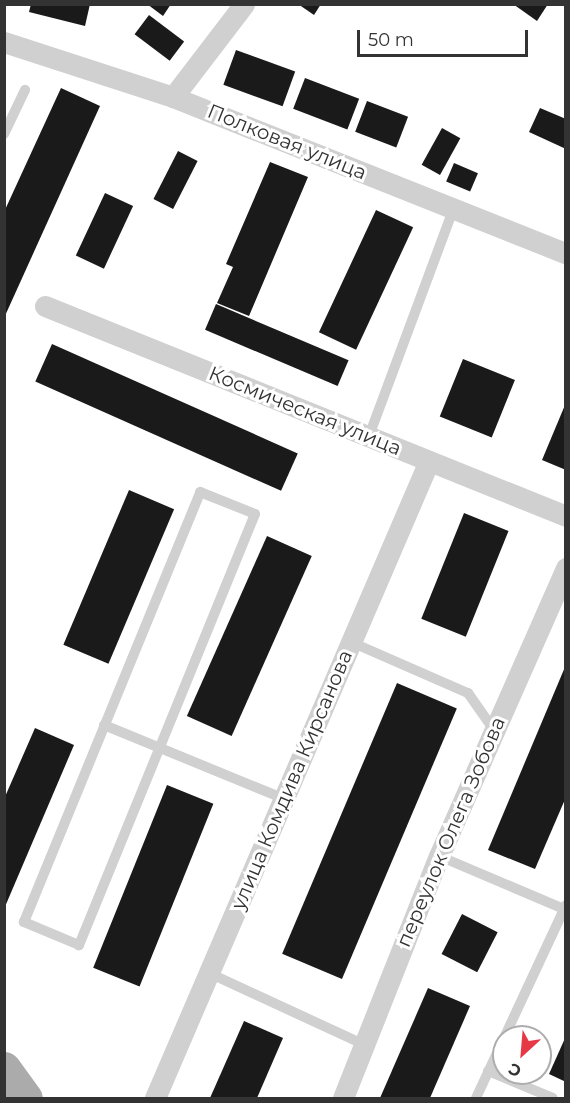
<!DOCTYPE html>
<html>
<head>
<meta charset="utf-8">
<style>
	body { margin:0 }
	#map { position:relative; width:570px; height:1103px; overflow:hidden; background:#fff; font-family:Montserrat,sans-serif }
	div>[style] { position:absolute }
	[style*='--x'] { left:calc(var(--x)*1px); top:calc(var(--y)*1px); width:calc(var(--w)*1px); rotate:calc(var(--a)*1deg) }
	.building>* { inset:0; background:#1a1a1a; transform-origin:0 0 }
	.lane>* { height:10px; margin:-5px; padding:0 5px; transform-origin:5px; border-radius:5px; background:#d0d0d0 }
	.street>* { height:21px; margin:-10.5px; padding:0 10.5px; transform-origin:10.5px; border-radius:10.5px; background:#d0d0d0 }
	.primary>* { height:33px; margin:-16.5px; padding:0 16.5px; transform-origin:16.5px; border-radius:16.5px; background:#ababab }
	span { translate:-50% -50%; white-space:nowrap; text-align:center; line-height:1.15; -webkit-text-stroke:6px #fff; paint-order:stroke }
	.street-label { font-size:20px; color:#333 }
	.frame { position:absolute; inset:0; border:6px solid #333; pointer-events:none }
	.north { position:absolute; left:492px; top:1025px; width:60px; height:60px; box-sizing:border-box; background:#fff; border:2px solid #adadad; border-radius:50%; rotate:206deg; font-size:16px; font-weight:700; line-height:24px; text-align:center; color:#333 }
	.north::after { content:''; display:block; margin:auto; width:21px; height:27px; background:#e63946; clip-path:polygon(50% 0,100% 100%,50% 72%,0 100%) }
	.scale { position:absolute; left:357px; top:30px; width:171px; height:27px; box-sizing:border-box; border:3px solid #333; border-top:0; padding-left:8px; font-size:18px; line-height:21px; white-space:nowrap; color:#333; -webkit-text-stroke:4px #fff; paint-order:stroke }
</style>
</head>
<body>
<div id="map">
	<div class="building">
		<div style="clip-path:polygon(31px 4px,90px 4px,85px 26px,29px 12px)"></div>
		<div style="clip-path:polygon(147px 4px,171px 4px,163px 16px)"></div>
		<div style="clip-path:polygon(298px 4px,321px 4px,314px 15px)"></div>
		<div style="clip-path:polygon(513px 4px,548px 4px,537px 21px)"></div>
		<div style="left:149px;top:15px;width:44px;height:24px;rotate:37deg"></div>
		<div style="left:236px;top:50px;width:63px;height:37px;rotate:20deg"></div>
		<div style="left:305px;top:78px;width:58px;height:33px;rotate:21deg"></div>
		<div style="clip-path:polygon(61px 88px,100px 106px,4px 318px,4px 212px)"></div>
		<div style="left:367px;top:101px;width:44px;height:33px;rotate:21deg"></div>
		<div style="clip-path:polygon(540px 108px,566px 119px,566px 149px,529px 132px)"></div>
		<div style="left:442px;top:128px;width:21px;height:42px;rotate:29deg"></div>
		<div style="left:178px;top:151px;width:22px;height:54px;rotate:27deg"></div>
		<div style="clip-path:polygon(270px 162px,308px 177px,249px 316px,217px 303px,233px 267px,226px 264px)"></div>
		<div style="left:454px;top:163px;width:26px;height:20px;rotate:23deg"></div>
		<div style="left:105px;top:193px;width:31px;height:69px;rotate:25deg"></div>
		<div style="left:376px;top:210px;width:41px;height:135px;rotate:25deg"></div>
		<div style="left:216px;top:304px;width:144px;height:28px;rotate:23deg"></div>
		<div style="left:52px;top:344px;width:269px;height:41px;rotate:24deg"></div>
		<div style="left:463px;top:359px;width:56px;height:62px;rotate:22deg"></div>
		<div style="clip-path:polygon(565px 405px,566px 405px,566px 470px,542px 460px)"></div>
		<div style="left:129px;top:490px;width:49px;height:168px;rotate:23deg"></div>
		<div style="left:464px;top:513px;width:48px;height:114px;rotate:22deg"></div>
		<div style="left:267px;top:536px;width:49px;height:197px;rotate:24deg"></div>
		<div style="clip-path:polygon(565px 667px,566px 797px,535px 869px,488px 850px)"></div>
		<div style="left:397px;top:683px;width:65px;height:294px;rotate:23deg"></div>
		<div style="clip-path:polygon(35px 728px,74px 745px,4px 909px,4px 799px)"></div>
		<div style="left:167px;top:785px;width:50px;height:197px;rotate:22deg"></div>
		<div style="left:462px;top:914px;width:40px;height:45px;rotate:27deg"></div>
		<div style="clip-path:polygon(428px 988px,470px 1006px,430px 1098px,380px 1098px)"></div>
		<div style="clip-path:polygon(244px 1021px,283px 1038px,257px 1098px,210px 1098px)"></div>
		<div style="clip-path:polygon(566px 1036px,566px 1082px,549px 1074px)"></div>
	</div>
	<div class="lane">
		<div style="--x:4;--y:134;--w:49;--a:-64.5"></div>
		<div style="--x:369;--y:436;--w:243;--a:-69.6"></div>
		<div style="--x:200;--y:492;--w:59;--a:21.8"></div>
		<div style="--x:255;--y:514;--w:466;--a:112.2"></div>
		<div style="--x:79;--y:945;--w:60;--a:-157.3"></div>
		<div style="--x:24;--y:922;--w:465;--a:-67.7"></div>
		<div style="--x:351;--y:642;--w:128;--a:23.6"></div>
		<div style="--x:468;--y:693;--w:45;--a:54.9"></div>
		<div style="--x:104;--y:725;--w:195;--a:22.3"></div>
		<div style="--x:439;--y:856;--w:136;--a:23"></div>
		<div style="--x:209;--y:973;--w:170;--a:24.8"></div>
		<div style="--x:488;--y:1071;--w:70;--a:22.6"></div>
		<div style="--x:476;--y:1098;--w:213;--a:-65"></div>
	</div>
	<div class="street">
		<div style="--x:4;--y:42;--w:178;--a:18"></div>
		<div style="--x:173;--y:97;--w:423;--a:21.7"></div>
		<div style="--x:173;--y:97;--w:117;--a:-52.6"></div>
		<div style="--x:45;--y:306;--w:562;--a:21.95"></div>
		<div style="--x:155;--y:1098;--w:693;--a:-66.73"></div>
		<div style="--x:343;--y:1098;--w:260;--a:-68.4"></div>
		<div style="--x:439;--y:856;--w:315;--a:-66.2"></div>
	</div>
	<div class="primary">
		<div style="--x:4;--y:1068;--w:37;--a:54"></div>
	</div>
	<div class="street-label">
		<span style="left:287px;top:142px;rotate:22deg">Полковая улица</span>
		<span style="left:305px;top:411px;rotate:22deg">Космическая улица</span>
		<span style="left:292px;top:780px;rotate:-67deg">улица Комдива Кирсанова</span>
		<span style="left:451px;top:832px;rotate:-67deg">переулок Олега Зобова</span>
	</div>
	<div class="frame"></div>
	<div class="north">С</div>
	<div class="scale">50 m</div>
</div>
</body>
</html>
